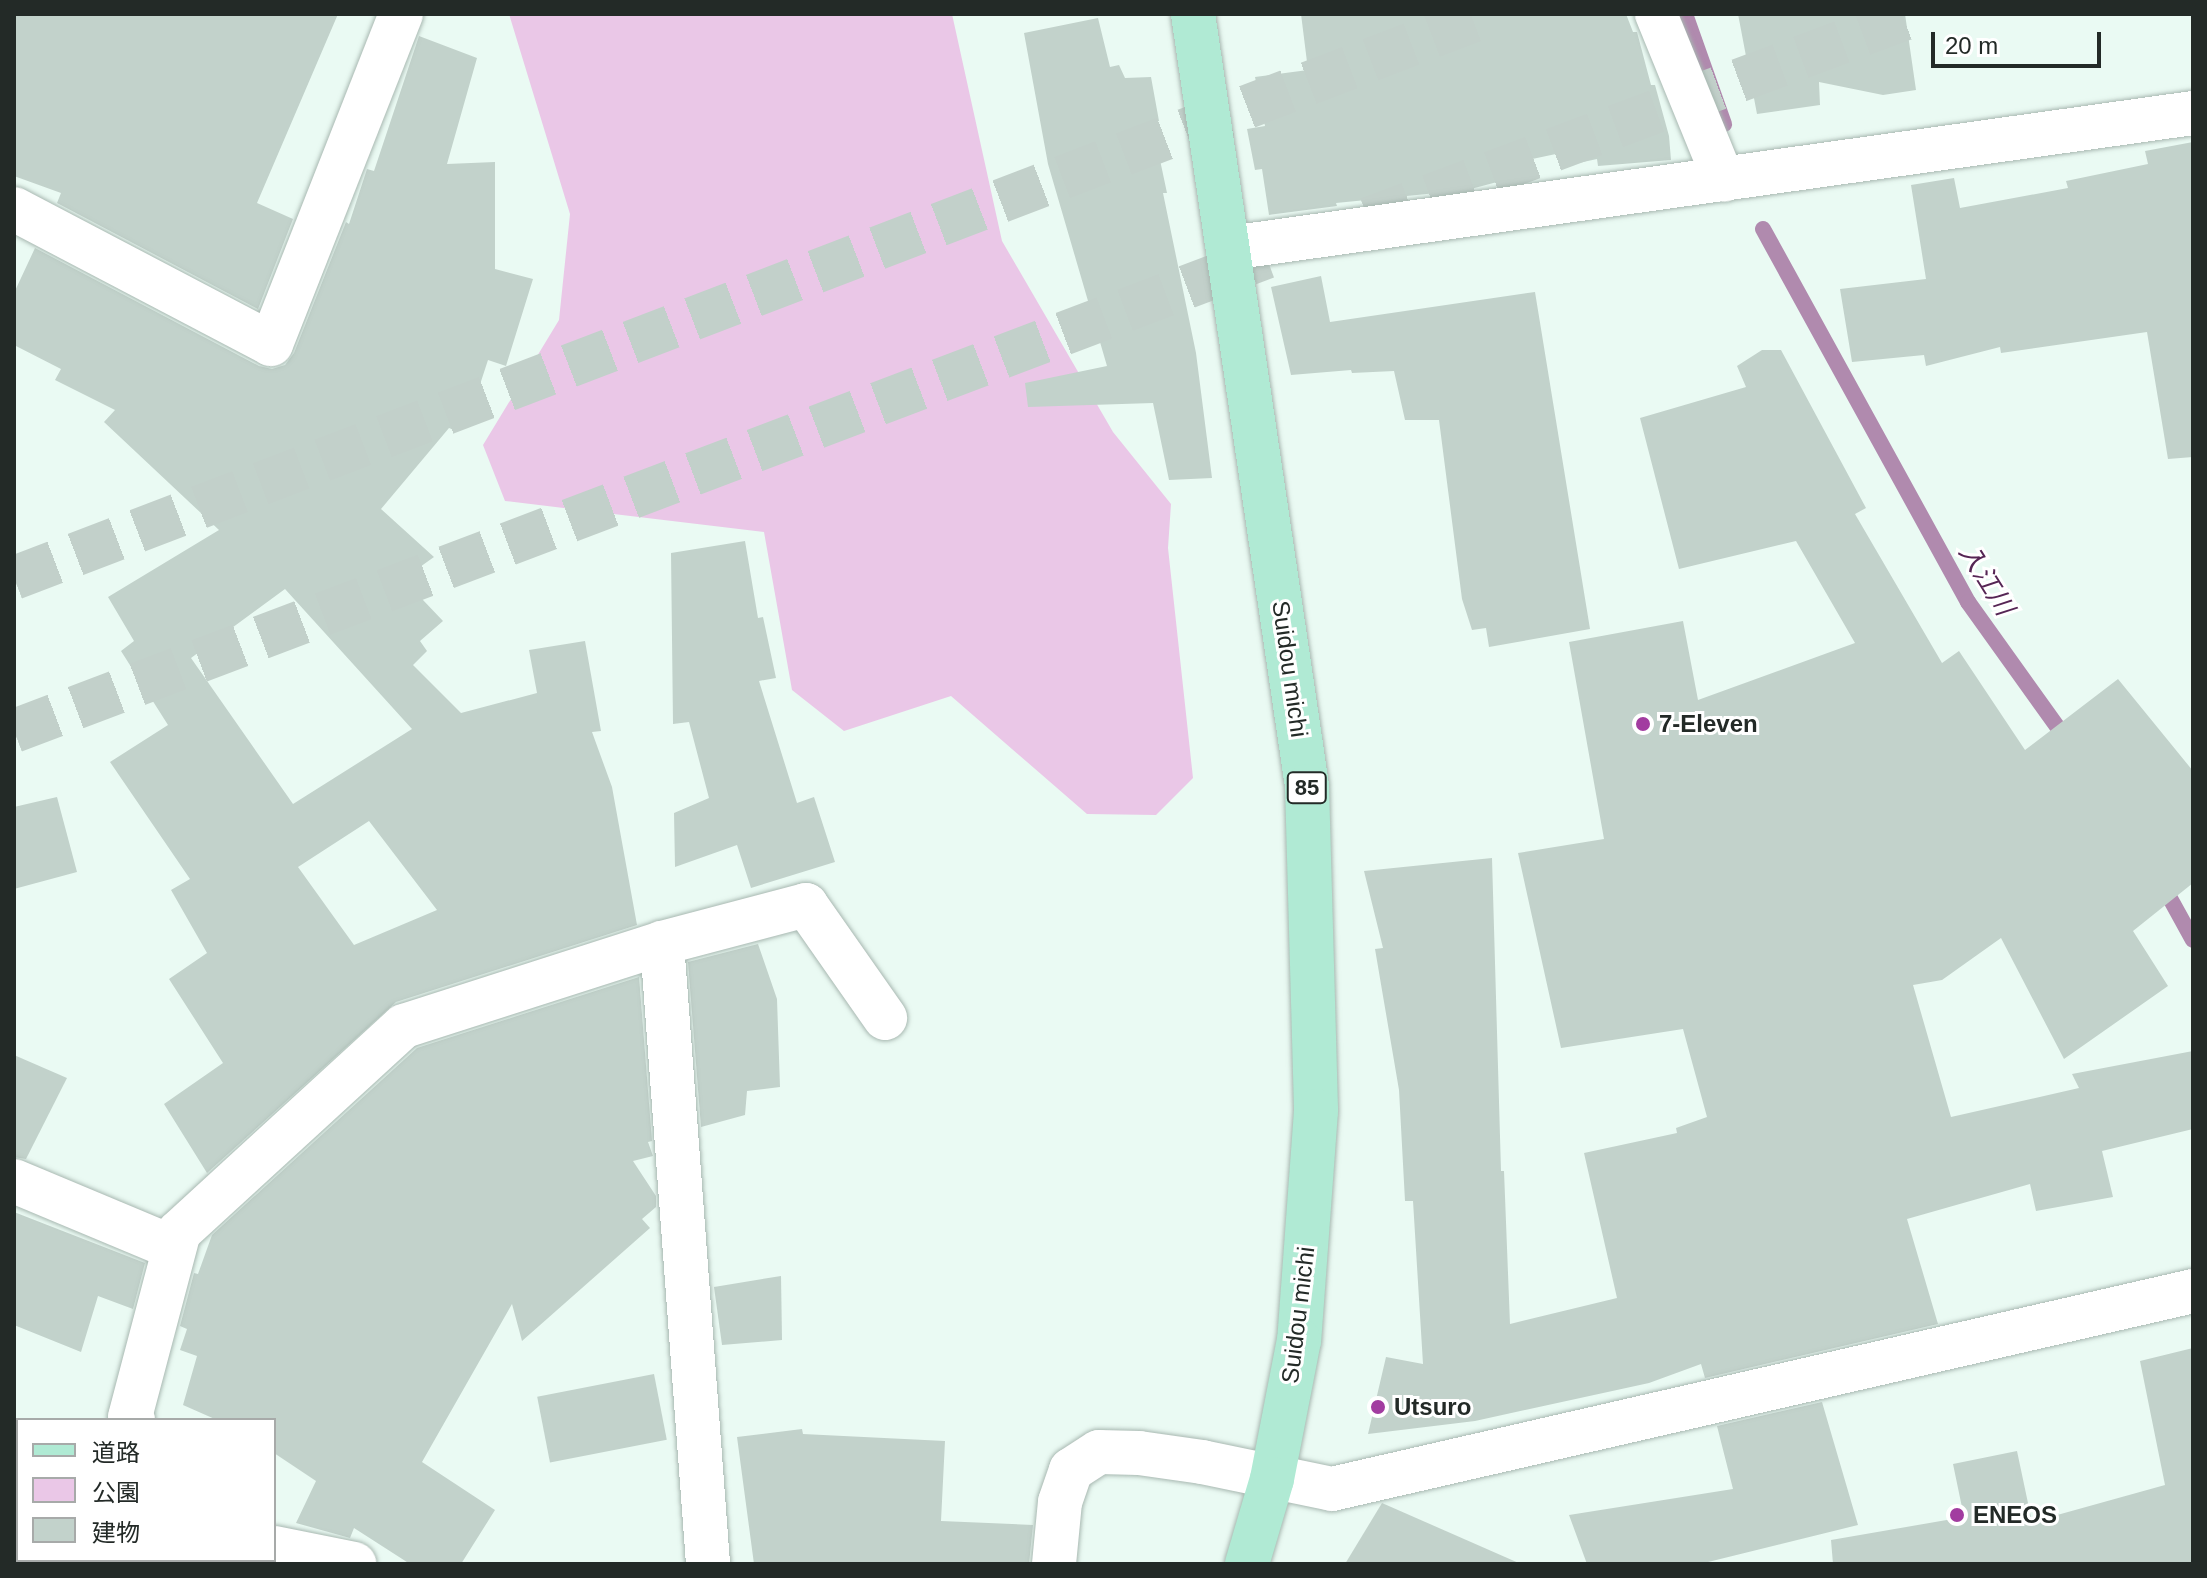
<!DOCTYPE html>
<html>
<head>
<meta charset="utf-8">
<style>
	body { margin:0 }
	#map { position:relative; width:2207px; height:1578px; overflow:hidden; background:#eafaf3; font-family:Helvetica,"Noto Sans JP",sans-serif }
	div>[style] { position:absolute }
	[style*='--x'] { left:calc(var(--x)*1px); top:calc(var(--y)*1px); width:calc(var(--w)*1px); rotate:calc(var(--a)*1deg) }
	.green>* { inset:0; background:#eac7e7 }
	.stream>* { height:16px; margin:-8px; padding:0 8px; transform-origin:8px; border-radius:8px; background:#b08aae }
	.building>* { inset:0; background:#c2d2cb; transform-origin:0 0 }
	.motorway-tunnel>* { height:44px; margin-top:-22px; transform-origin:0; background:repeating-linear-gradient(90deg,#c2d0ca 0 44px,transparent 0 66px) }
	.roads { filter:drop-shadow(0 0 2px #a8b8b1) drop-shadow(0 0 2px #a8b8b1) }
	.pedestrian>* { height:42px; margin:-21px; padding:0 21px; transform-origin:21px; border-radius:21px; background:#fff }
	.minor>* { height:44px; margin:-22px; padding:0 22px; transform-origin:22px; border-radius:22px; background:#fff }
	.primary>* { height:44px; margin:-22px; padding:0 22px; transform-origin:22px; border-radius:22px; background:#b0ead4 }
	.dots>* { width:22px; height:22px; translate:-50% -50%; box-sizing:border-box; border:4px solid #fff; border-radius:50% }
	span { translate:-50% -50%; white-space:nowrap; text-align:center; line-height:1.15; -webkit-text-stroke:6px #fff; paint-order:stroke }
	.shield-label span { padding:2px 6px; background:#fff; border:2px solid; border-radius:6px; -webkit-text-stroke-width:0 }
	.shield-label { font-size:22px; color:#232a27; font-weight:700 }
	.street-label { font-size:24px; color:#232a27 }
	.poi-label { font-size:24px; color:#232a27; font-weight:700 }
	.left { translate:0 -50%; text-align:left }
	.water-label { font-size:26px; color:#552554; font-style:italic }
	.frame { position:absolute; inset:0; border:16px solid #232a27; pointer-events:none }
	.legend { position:absolute; left:16px; top:1418px; width:260px; height:144px; box-sizing:border-box; background:#fff; border:2px solid #a7aaa9; margin:0; padding:10px 14px; list-style:none; font-size:24px; color:#232a27 }
	.legend li { display:flex; align-items:center; gap:16px; height:40px }
	.legend b { width:40px; border:2px solid #a7aaa9 }
	.scale { position:absolute; left:1931px; top:32px; width:170px; height:36px; box-sizing:border-box; border:4px solid #232a27; border-top:0; padding-left:10px; font-size:24px; line-height:28px; white-space:nowrap; color:#232a27; -webkit-text-stroke:6px #fff; paint-order:stroke }
</style>
</head>
<body>
<div id="map">
	<div class="green">
		<div style="clip-path:polygon(509px 14px,952px 14px,1002px 241px,1113px 432px,1171px 504px,1168px 548px,1193px 778px,1156px 815px,1087px 814px,951px 696px,844px 731px,792px 690px,764px 532px,505px 501px,483px 445px,559px 320px,570px 214px)"></div>
	</div>
	<div class="stream">
		<div style="--x:1685;--y:14;--w:117;--a:70.5"></div>
		<div style="--x:1763;--y:229;--w:426;--a:61.2"></div>
		<div style="--x:1968;--y:602;--w:173;--a:54.4"></div>
		<div style="--x:2161;--y:882;--w:66;--a:61.1"></div>
	</div>
	<div class="building">
		<div style="clip-path:polygon(14px 14px,338px 14px,257px 203px,293px 219px,258px 309px,57px 203px,61px 193px,14px 176px)"></div>
		<div style="clip-path:polygon(1301px 14px,1626px 14px,1633px 32px,1637px 32px,1651px 85px,1655px 85px,1669px 136px,1671px 160px,1598px 166px,1597px 159px,1574px 164px,1570px 151px,1514px 163px,1516px 177px,1467px 190px,1336px 203px,1337px 206px,1269px 215px,1262px 169px,1255px 170px,1247px 129px,1265px 126px,1255px 77px,1308px 70px)"></div>
		<div style="clip-path:polygon(1738px 14px,1905px 14px,1916px 90px,1883px 95px,1819px 82px,1820px 105px,1757px 114px)"></div>
		<div style="clip-path:polygon(1098px 18px,1110px 67px,1119px 65px,1125px 78px,1151px 77px,1159px 121px,1152px 122px,1167px 193px,1163px 193px,1196px 353px,1212px 478px,1169px 480px,1153px 403px,1028px 407px,1025px 383px,1107px 366px,1048px 164px,1024px 33px)"></div>
		<div style="clip-path:polygon(evenodd,419px 36px,477px 58px,447px 164px,495px 162px,495px 269px,533px 279px,506px 366px,488px 360px,471px 412px,464px 409px,454px 430px,449px 428px,381px 509px,434px 557px,403px 579px,443px 621px,420px 641px,427px 651px,413px 665px,461px 713px,537px 693px,529px 650px,585px 641px,601px 731px,592px 732px,612px 787px,637px 925px,396px 1002px,207px 1173px,164px 1104px,223px 1063px,169px 979px,207px 953px,171px 890px,190px 879px,110px 762px,168px 725px,121px 651px,134px 641px,108px 597px,219px 530px,104px 422px,115px 410px,55px 380px,61px 369px,14px 345px,14px 293px,35px 248px,259px 366px,272px 369px,285px 365px,294px 353px,346px 222px,349px 224px,367px 169px,374px 171px,419px 36px,285px 589px,412px 729px,293px 804px,191px 658px,285px 589px,419px 36px,369px 821px,437px 910px,354px 945px,298px 867px,369px 821px)"></div>
		<div style="clip-path:polygon(2193px 142px,2193px 457px,2168px 459px,2147px 332px,2001px 353px,2000px 347px,1926px 366px,1924px 355px,1852px 362px,1840px 289px,1926px 279px,1911px 185px,1954px 178px,1960px 208px,2068px 188px,2066px 181px,2148px 164px,2145px 151px)"></div>
		<div style="clip-path:polygon(1321px 276px,1330px 322px,1535px 292px,1590px 629px,1489px 647px,1486px 628px,1472px 630px,1462px 599px,1439px 420px,1405px 420px,1394px 371px,1352px 373px,1351px 370px,1291px 375px,1271px 287px)"></div>
		<div style="clip-path:polygon(1762px 350px,1781px 350px,1866px 508px,1855px 514px,1942px 663px,1959px 651px,2025px 750px,2118px 679px,2193px 771px,2193px 883px,2133px 931px,2168px 986px,2064px 1059px,2001px 938px,1942px 980px,1913px 985px,1951px 1117px,2079px 1088px,2072px 1074px,2193px 1051px,2193px 1129px,2102px 1151px,2113px 1197px,2036px 1211px,2030px 1184px,1907px 1219px,1938px 1324px,1705px 1378px,1701px 1364px,1649px 1383px,1475px 1421px,1368px 1434px,1386px 1357px,1423px 1364px,1413px 1201px,1405px 1201px,1399px 1090px,1375px 949px,1383px 948px,1364px 871px,1492px 858px,1501px 1171px,1504px 1171px,1510px 1324px,1617px 1298px,1584px 1153px,1677px 1133px,1676px 1128px,1707px 1117px,1683px 1029px,1561px 1048px,1518px 853px,1604px 839px,1569px 642px,1683px 621px,1698px 700px,1855px 643px,1796px 541px,1679px 569px,1640px 418px,1746px 387px,1737px 366px)"></div>
		<div style="clip-path:polygon(745px 541px,758px 618px,763px 617px,776px 678px,759px 681px,797px 803px,814px 797px,835px 862px,751px 888px,737px 845px,675px 867px,674px 813px,709px 798px,689px 722px,673px 724px,671px 553px)"></div>
		<div style="clip-path:polygon(57px 797px,77px 872px,14px 889px,14px 807px)"></div>
		<div style="clip-path:polygon(758px 944px,777px 999px,780px 1087px,747px 1091px,745px 1115px,701px 1127px,688px 962px)"></div>
		<div style="clip-path:polygon(639px 977px,652px 1141px,648px 1142px,653px 1156px,633px 1161px,656px 1196px,656px 1207px,642px 1219px,650px 1228px,522px 1341px,512px 1304px,422px 1462px,495px 1510px,461px 1564px,410px 1564px,354px 1528px,350px 1538px,296px 1523px,316px 1481px,274px 1453px,274px 1420px,217px 1420px,183px 1405px,197px 1356px,180px 1350px,187px 1329px,180px 1326px,194px 1273px,198px 1274px,212px 1235px,417px 1048px)"></div>
		<div style="clip-path:polygon(14px 1055px,67px 1078px,26px 1159px,14px 1157px)"></div>
		<div style="clip-path:polygon(14px 1212px,145px 1263px,133px 1309px,98px 1296px,81px 1352px,14px 1325px)"></div>
		<div style="clip-path:polygon(781px 1276px,782px 1340px,722px 1345px,714px 1287px)"></div>
		<div style="clip-path:polygon(2193px 1348px,2193px 1564px,1833px 1564px,1831px 1540px,1964px 1517px,1953px 1464px,2017px 1451px,2032px 1522px,2165px 1485px,2140px 1361px)"></div>
		<div style="left:654px;top:1374px;width:67px;height:119px;rotate:79deg"></div>
		<div style="clip-path:polygon(1822px 1402px,1858px 1525px,1700px 1564px,1587px 1564px,1569px 1515px,1733px 1489px,1717px 1426px)"></div>
		<div style="clip-path:polygon(802px 1429px,803px 1434px,945px 1441px,941px 1521px,1033px 1525px,1029px 1564px,754px 1564px,737px 1437px)"></div>
		<div style="clip-path:polygon(1382px 1503px,1521px 1564px,1345px 1564px)"></div>
	</div>
	<div class="motorway-tunnel">
		<div style="--x:1368;--y:219;--w:586;--a:-20.48"></div>
		<div style="--x:14;--y:578;--w:1580;--a:-20.91"></div>
		<div style="--x:14;--y:731;--w:1339;--a:-20.74"></div>
	</div>
	<div class="roads">
		<div class="pedestrian">
			<div style="--x:1656;--y:14;--w:180;--a:67.8"></div>
		</div>
		<div class="minor">
			<div style="--x:14;--y:209;--w:290;--a:27.7"></div>
			<div style="--x:271;--y:344;--w:355;--a:-68.5"></div>
			<div style="--x:1230;--y:248;--w:972;--a:-7.98"></div>
			<div style="--x:662;--y:943;--w:623;--a:85.76"></div>
			<div style="--x:14;--y:1181;--w:173;--a:22.7"></div>
			<div style="--x:133;--y:1420;--w:4;--a:-135"></div>
			<div style="--x:130;--y:1417;--w:191;--a:-75.2"></div>
			<div style="--x:179;--y:1232;--w:305;--a:-42.5"></div>
			<div style="--x:404;--y:1026;--w:271;--a:-17.8"></div>
			<div style="--x:662;--y:943;--w:149;--a:-14.8"></div>
			<div style="--x:806;--y:905;--w:138;--a:55"></div>
			<div style="--x:274;--y:1548;--w:82;--a:11.3"></div>
			<div style="--x:14;--y:1563;--w:4;--a:14"></div>
			<div style="--x:234;--y:1564;--w:13;--a:-18"></div>
			<div style="--x:1054;--y:1564;--w:62;--a:-84.5"></div>
			<div style="--x:1060;--y:1502;--w:34;--a:-71"></div>
			<div style="--x:1071;--y:1470;--w:33;--a:-33"></div>
			<div style="--x:1099;--y:1452;--w:40;--a:1.4"></div>
			<div style="--x:1139;--y:1453;--w:64;--a:8.1"></div>
			<div style="--x:1202;--y:1462;--w:133;--a:11.7"></div>
			<div style="--x:1332;--y:1489;--w:883;--a:-12.95"></div>
		</div>
		<div class="primary">
			<div style="--x:1193;--y:14;--w:780;--a:81.6"></div>
			<div style="--x:1307;--y:786;--w:325;--a:88.4"></div>
			<div style="--x:1316;--y:1111;--w:230;--a:94.2"></div>
			<div style="--x:1299;--y:1340;--w:142;--a:101"></div>
			<div style="--x:1272;--y:1479;--w:89;--a:106.4"></div>
		</div>
	</div>
	<div class="dots">
		<div style="left:1643px;top:724px;background:#a23ca0"></div>
		<div style="left:1378px;top:1407px;background:#a23ca0"></div>
		<div style="left:1957px;top:1515px;background:#a23ca0"></div>
	</div>
	<div class="shield-label">
		<span style="left:1307px;top:788px">85</span>
	</div>
	<div class="street-label">
		<span style="left:1290px;top:669px;rotate:82deg">Suidou michi</span>
		<span style="left:1298px;top:1315px;rotate:-83deg">Suidou michi</span>
	</div>
	<div class="poi-label">
		<span class="left" style="left:1659px;top:724px">7-Eleven</span>
		<span class="left" style="left:1394px;top:1407px">Utsuro</span>
		<span class="left" style="left:1973px;top:1515px">ENEOS</span>
	</div>
	<div class="water-label">
		<span style="left:1986px;top:580px;rotate:58deg">入江川</span>
	</div>
	<div class="frame"></div>
	<ul class="legend">
	<li><b style="height:10px;background:#b0ead4"></b>道路</li>
	<li><b style="height:22px;background:#eac7e7"></b>公園</li>
	<li><b style="height:22px;background:#c2d2cb"></b>建物</li>
	</ul>
	<div class="scale">20 m</div>
</div>
</body>
</html>
